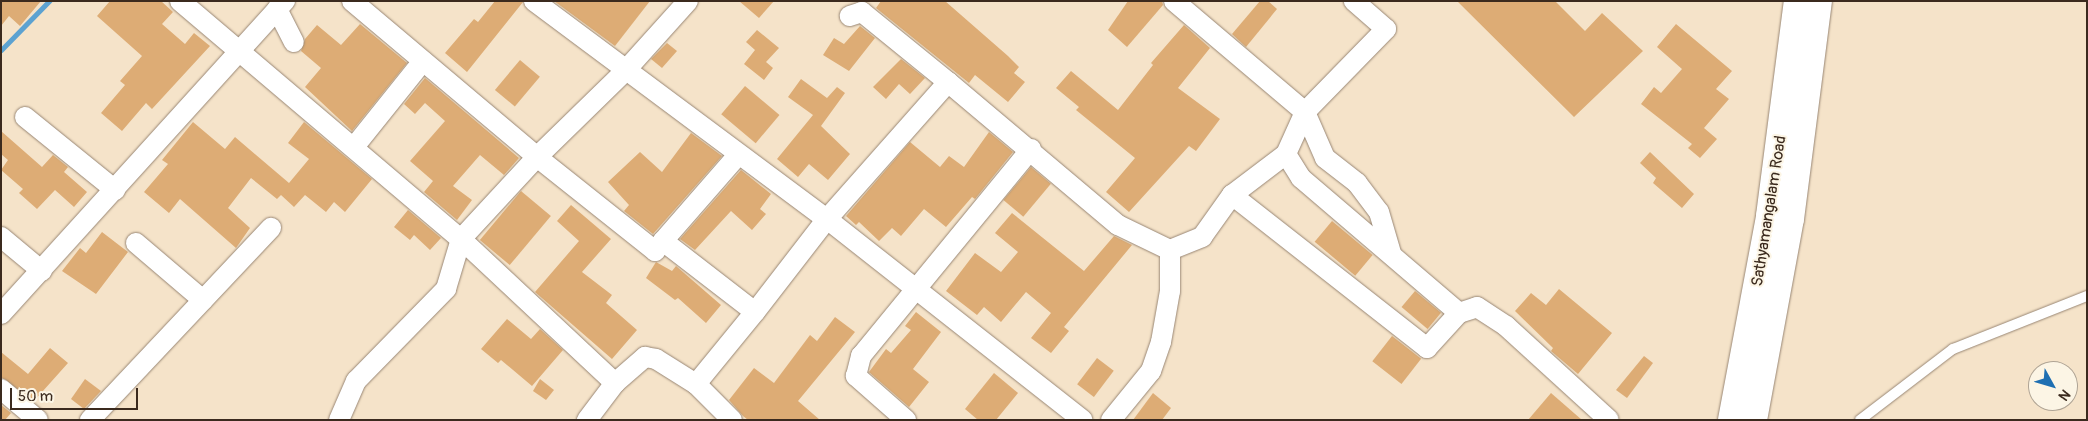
<!DOCTYPE html>
<html>
<head>
<meta charset="utf-8">
<style>
	body { margin:0 }
	#map { position:relative; width:2088px; height:421px; overflow:hidden; background:#f5e3c9; font-family:Pangolin,sans-serif }
	div>[style] { position:absolute }
	[style*='--x'] { left:calc(var(--x)*1px); top:calc(var(--y)*1px); width:calc(var(--w)*1px); rotate:calc(var(--a)*1deg) }
	.stream>* { height:5px; margin:-2.5px; padding:0 2.5px; transform-origin:2.5px; border-radius:2.5px; background:#5ca2d1 }
	.building>* { inset:0; background:#ddac75; transform-origin:0 0 }
	.roads { filter:drop-shadow(0 0 1px #988674) drop-shadow(0 0 1px #988674) }
	.lane>* { height:10px; margin:-5px; padding:0 5px; transform-origin:5px; border-radius:5px; background:#fff }
	.street>* { height:20px; margin:-10px; padding:0 10px; transform-origin:10px; border-radius:10px; background:#fff }
	.highway>* { height:28px; margin:-14px; padding:0 14px; transform-origin:14px; border-radius:14px; background:#fff }
	span { translate:-50% -50%; white-space:nowrap; text-align:center; line-height:1.15; -webkit-text-stroke:4px #fcf5e5; paint-order:stroke }
	.street-label { font-size:16px; color:#3b2a1e }
	.frame { position:absolute; inset:0; border:2px solid #3b2a1e; pointer-events:none }
	.north { position:absolute; left:2028px; top:361px; width:50px; height:50px; box-sizing:border-box; background:#fcf5e5; border:1px solid #afa495; border-radius:50%; rotate:129deg; font-size:14px; font-weight:700; line-height:20px; text-align:center; color:#3b2a1e }
	.north::after { content:''; display:block; margin:auto; width:18px; height:22px; background:#1f6fb2; clip-path:polygon(50% 0,100% 100%,50% 72%,0 100%) }
	.scale { position:absolute; left:10px; top:388px; width:128px; height:22px; box-sizing:border-box; border:2px solid #3b2a1e; border-top:0; padding-left:6px; font-size:15px; line-height:18px; white-space:nowrap; color:#3b2a1e; -webkit-text-stroke:4px #fcf5e5; paint-order:stroke }
</style>
</head>
<body>
<div id="map">
	<div class="stream">
		<div style="--x:1;--y:50;--w:69;--a:-45.6"></div>
	</div>
	<div class="building">
		<div style="clip-path:polygon(1px 1px,41px 1px,20px 26px,9px 16px,1px 26px)"></div>
		<div style="clip-path:polygon(110px 1px,161px 1px,173px 12px,162px 24px,185px 44px,194px 33px,210px 46px,152px 109px,146px 103px,122px 131px,101px 113px,125px 85px,120px 81px,142px 56px,97px 16px)"></div>
		<div style="clip-path:polygon(495px 1px,523px 2px,467px 72px,445px 53px,474px 19px,478px 22px)"></div>
		<div style="clip-path:polygon(554px 1px,650px 1px,615px 46px)"></div>
		<div style="clip-path:polygon(739px 1px,774px 1px,759px 18px)"></div>
		<div style="clip-path:polygon(881px 1px,945px 1px,1008px 56px,1019px 67px,1014px 73px,1025px 82px,1008px 102px,975px 75px,969px 83px,876px 8px)"></div>
		<div style="clip-path:polygon(1128px 1px,1162px 1px,1163px 5px,1127px 47px,1108px 30px)"></div>
		<div style="clip-path:polygon(1260px 1px,1268px 1px,1277px 9px,1246px 47px,1232px 34px)"></div>
		<div style="clip-path:polygon(1457px 1px,1555px 1px,1585px 31px,1602px 13px,1643px 51px,1574px 117px)"></div>
		<div style="clip-path:polygon(360px 24px,407px 63px,352px 131px,305px 87px,321px 68px,301px 51px,305px 39px,317px 25px,341px 45px)"></div>
		<div style="clip-path:polygon(1676px 24px,1732px 71px,1716px 89px,1729px 99px,1704px 128px,1717px 139px,1700px 158px,1688px 148px,1692px 144px,1641px 104px,1654px 87px,1661px 93px,1682px 69px,1657px 47px)"></div>
		<div style="clip-path:polygon(1184px 25px,1210px 48px,1178px 88px,1220px 119px,1196px 151px,1189px 146px,1129px 212px,1106px 192px,1135px 158px,1076px 110px,1079px 107px,1056px 88px,1071px 71px,1118px 110px,1153px 65px,1151px 63px)"></div>
		<div style="clip-path:polygon(860px 26px,875px 38px,849px 71px,823px 55px,834px 38px,844px 44px)"></div>
		<div style="clip-path:polygon(757px 30px,779px 48px,766px 62px,773px 68px,764px 80px,744px 64px,755px 50px,746px 42px)"></div>
		<div style="clip-path:polygon(667px 43px,677px 51px,662px 68px,651px 59px)"></div>
		<div style="clip-path:polygon(901px 59px,925px 78px,910px 94px,899px 84px,886px 99px,873px 87px)"></div>
		<div style="left:520px;top:60px;width:26px;height:39px;rotate:40deg"></div>
		<div style="clip-path:polygon(425px 78px,519px 158px,504px 175px,480px 155px,453px 186px,472px 200px,457px 220px,424px 192px,433px 181px,410px 161px,445px 121px,425px 103px,415px 114px,404px 104px)"></div>
		<div style="clip-path:polygon(801px 79px,827px 98px,837px 87px,845px 93px,821px 126px,850px 154px,828px 180px,809px 164px,798px 177px,777px 159px,813px 115px,788px 97px)"></div>
		<div style="left:745px;top:86px;width:45px;height:37px;rotate:40deg"></div>
		<div style="clip-path:polygon(193px 122px,225px 149px,235px 137px,289px 183px,309px 159px,288px 143px,304px 122px,372px 179px,345px 212px,334px 202px,326px 212px,305px 195px,294px 207px,281px 195px,277px 199px,251px 178px,228px 208px,250px 228px,236px 248px,180px 199px,169px 213px,144px 192px,168px 164px,162px 160px)"></div>
		<div style="clip-path:polygon(1px 131px,42px 167px,53px 155px,68px 167px,64px 172px,87px 192px,74px 207px,55px 190px,37px 209px,19px 193px,23px 189px,1px 170px,8px 160px,1px 154px)"></div>
		<div style="clip-path:polygon(989px 132px,1013px 152px,975px 199px,972px 197px,946px 227px,924px 209px,901px 236px,892px 228px,879px 241px,859px 222px,856px 225px,846px 216px,910px 142px,940px 167px,949px 156px,964px 167px)"></div>
		<div style="clip-path:polygon(691px 133px,722px 156px,653px 234px,624px 211px,629px 205px,608px 182px,640px 152px,662px 172px)"></div>
		<div style="clip-path:polygon(1650px 152px,1694px 194px,1682px 208px,1653px 183px,1656px 178px,1640px 163px)"></div>
		<div style="left:1031px;top:167px;width:26px;height:43px;rotate:40deg"></div>
		<div style="clip-path:polygon(741px 170px,771px 194px,760px 209px,766px 214px,752px 230px,731px 211px,695px 250px,680px 239px)"></div>
		<div style="left:521px;top:191px;width:39px;height:64px;rotate:40deg"></div>
		<div style="clip-path:polygon(571px 205px,611px 239px,582px 272px,612px 295px,606px 303px,637px 330px,612px 359px,535px 292px,579px 241px,557px 221px)"></div>
		<div style="clip-path:polygon(408px 210px,441px 238px,430px 250px,414px 235px,410px 240px,394px 227px)"></div>
		<div style="clip-path:polygon(1012px 213px,1084px 271px,1114px 236px,1132px 245px,1064px 327px,1069px 331px,1051px 353px,1031px 338px,1051px 313px,1026px 292px,1001px 322px,984px 307px,977px 315px,946px 291px,975px 253px,1001px 272px,1018px 252px,995px 233px)"></div>
		<div style="left:1332px;top:221px;width:53px;height:27px;rotate:40deg"></div>
		<div style="clip-path:polygon(102px 232px,128px 252px,96px 294px,62px 271px,80px 248px,86px 253px)"></div>
		<div style="clip-path:polygon(656px 262px,672px 271px,676px 266px,721px 305px,706px 323px,678px 298px,675px 300px,646px 278px)"></div>
		<div style="clip-path:polygon(1559px 289px,1612px 333px,1578px 374px,1551px 351px,1553px 348px,1515px 311px,1531px 293px,1546px 305px)"></div>
		<div style="left:1415px;top:291px;width:34px;height:21px;rotate:40deg"></div>
		<div style="clip-path:polygon(916px 312px,941px 332px,913px 369px,929px 382px,909px 407px,869px 372px,886px 349px,891px 353px,911px 330px,905px 326px)"></div>
		<div style="clip-path:polygon(835px 317px,855px 332px,798px 401px,820px 420px,748px 420px,743px 416px,729px 400px,754px 368px,774px 383px,810px 335px,817px 341px)"></div>
		<div style="clip-path:polygon(507px 319px,531px 339px,540px 329px,563px 350px,532px 386px,501px 360px,498px 363px,481px 349px)"></div>
		<div style="left:1392px;top:336px;width:37px;height:32px;rotate:38deg"></div>
		<div style="clip-path:polygon(50px 348px,68px 363px,34px 401px,1px 377px,1px 352px,28px 374px)"></div>
		<div style="clip-path:polygon(1644px 356px,1653px 363px,1627px 398px,1616px 390px)"></div>
		<div style="left:1097px;top:358px;width:21px;height:33px;rotate:37deg"></div>
		<div style="clip-path:polygon(994px 373px,1018px 393px,996px 420px,978px 420px,965px 409px)"></div>
		<div style="clip-path:polygon(85px 379px,101px 391px,84px 409px,71px 399px)"></div>
		<div style="clip-path:polygon(540px 379px,554px 390px,546px 400px,533px 391px)"></div>
		<div style="clip-path:polygon(1153px 393px,1171px 408px,1162px 420px,1133px 420px)"></div>
		<div style="clip-path:polygon(1551px 393px,1582px 420px,1528px 420px)"></div>
		<div style="clip-path:polygon(1px 405px,11px 413px,5px 420px,1px 420px)"></div>
	</div>
	<div class="roads">
		<div class="lane">
			<div style="--x:1860;--y:420;--w:117;--a:-37.4"></div>
			<div style="--x:1953;--y:349;--w:144;--a:-21.6"></div>
		</div>
		<div class="street">
			<div style="--x:180;--y:1;--w:368;--a:40.3"></div>
			<div style="--x:461;--y:239;--w:112;--a:-47.2"></div>
			<div style="--x:537;--y:157;--w:151;--a:38.5"></div>
			<div style="--x:655;--y:251;--w:13;--a:-51"></div>
			<div style="--x:663;--y:241;--w:116;--a:37.7"></div>
			<div style="--x:755;--y:312;--w:118;--a:-52.3"></div>
			<div style="--x:827;--y:219;--w:183;--a:-48.5"></div>
			<div style="--x:948;--y:82;--w:111;--a:-140.9"></div>
			<div style="--x:862;--y:12;--w:13;--a:162"></div>
			<div style="--x:352;--y:1;--w:242;--a:40.1"></div>
			<div style="--x:537;--y:157;--w:123;--a:-44.3"></div>
			<div style="--x:625;--y:71;--w:94;--a:-48"></div>
			<div style="--x:534;--y:1;--w:365;--a:36.7"></div>
			<div style="--x:827;--y:219;--w:325;--a:38.2"></div>
			<div style="--x:1174;--y:1;--w:172;--a:40.3"></div>
			<div style="--x:1305;--y:112;--w:50;--a:66.5"></div>
			<div style="--x:1325;--y:158;--w:41;--a:38"></div>
			<div style="--x:1357;--y:183;--w:36;--a:53"></div>
			<div style="--x:1379;--y:212;--w:43;--a:73.7"></div>
			<div style="--x:277;--y:9;--w:37;--a:63"></div>
			<div style="--x:948;--y:82;--w:222;--a:40.1"></div>
			<div style="--x:1118;--y:225;--w:58;--a:25.7"></div>
			<div style="--x:1170;--y:250;--w:35;--a:-22"></div>
			<div style="--x:1202;--y:237;--w:52;--a:-54.5"></div>
			<div style="--x:1232;--y:195;--w:68;--a:-37.2"></div>
			<div style="--x:1286;--y:154;--w:46;--a:-65.7"></div>
			<div style="--x:1305;--y:112;--w:116;--a:-45.7"></div>
			<div style="--x:1386;--y:29;--w:43;--a:-138.8"></div>
			<div style="--x:25;--y:117;--w:116;--a:39"></div>
			<div style="--x:354;--y:147;--w:110;--a:-51.3"></div>
			<div style="--x:1286;--y:154;--w:28;--a:58"></div>
			<div style="--x:1301;--y:178;--w:208;--a:40.5"></div>
			<div style="--x:1232;--y:195;--w:248;--a:38.1"></div>
			<div style="--x:1427;--y:348;--w:47;--a:-47.6"></div>
			<div style="--x:1459;--y:313;--w:19;--a:-18"></div>
			<div style="--x:1477;--y:307;--w:35;--a:33"></div>
			<div style="--x:1506;--y:326;--w:139;--a:42.4"></div>
			<div style="--x:1;--y:237;--w:53;--a:39.7"></div>
			<div style="--x:663;--y:241;--w:114;--a:-48.9"></div>
			<div style="--x:136;--y:243;--w:88;--a:40.4"></div>
			<div style="--x:1;--y:314;--w:423;--a:-47.8"></div>
			<div style="--x:1;--y:389;--w:48;--a:40"></div>
			<div style="--x:90;--y:420;--w:264;--a:-46.7"></div>
			<div style="--x:339;--y:420;--w:43;--a:-66.4"></div>
			<div style="--x:356;--y:381;--w:129;--a:-45.6"></div>
			<div style="--x:446;--y:289;--w:52;--a:-73.3"></div>
			<div style="--x:461;--y:239;--w:211;--a:43.1"></div>
			<div style="--x:587;--y:420;--w:46;--a:-52.9"></div>
			<div style="--x:615;--y:383;--w:40;--a:-41"></div>
			<div style="--x:645;--y:357;--w:11;--a:10"></div>
			<div style="--x:656;--y:359;--w:47;--a:32"></div>
			<div style="--x:732;--y:420;--w:51;--a:-135"></div>
			<div style="--x:696;--y:384;--w:93;--a:-50.7"></div>
			<div style="--x:906;--y:420;--w:67;--a:-138.7"></div>
			<div style="--x:856;--y:376;--w:21;--a:-76"></div>
			<div style="--x:861;--y:356;--w:268;--a:-50.6"></div>
			<div style="--x:1111;--y:420;--w:63;--a:-50.8"></div>
			<div style="--x:1151;--y:371;--w:31;--a:-71"></div>
			<div style="--x:1161;--y:342;--w:52;--a:-80"></div>
			<div style="--x:1170;--y:291;--w:41;--a:-90"></div>
		</div>
		<div class="highway">
			<div style="--x:1732;--y:420;--w:208;--a:-79.4"></div>
			<div style="--x:1770;--y:216;--w:217;--a:-82.6"></div>
			<div style="--x:1753;--y:420;--w:204;--a:-79.6"></div>
			<div style="--x:1790;--y:219;--w:220;--a:-82.7"></div>
		</div>
	</div>
	<div class="street-label">
		<span style="left:1769px;top:211px;rotate:-81deg">Sathyamangalam Road</span>
	</div>
	<div class="frame"></div>
	<div class="north">N</div>
	<div class="scale">50 m</div>
</div>
</body>
</html>
